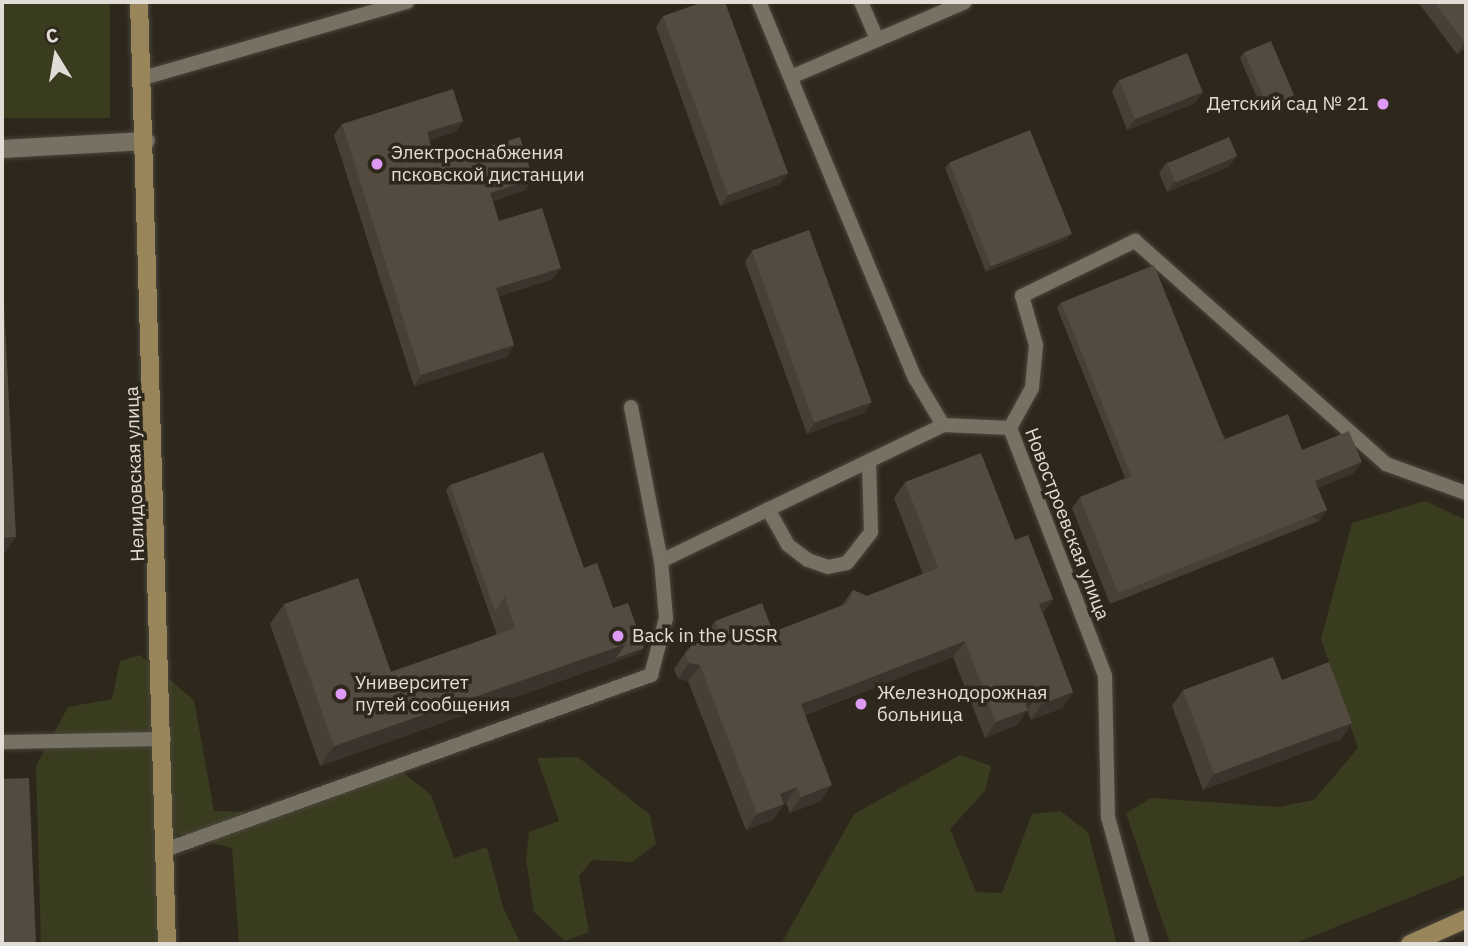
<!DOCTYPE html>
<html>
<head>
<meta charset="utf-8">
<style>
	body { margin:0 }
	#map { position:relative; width:1468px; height:946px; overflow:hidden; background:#2e281c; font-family:"IBM Plex Sans",sans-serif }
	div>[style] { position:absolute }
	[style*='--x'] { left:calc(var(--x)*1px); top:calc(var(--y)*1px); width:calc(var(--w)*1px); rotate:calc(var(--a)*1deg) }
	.green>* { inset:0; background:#3a3c20; transform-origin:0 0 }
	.roads { filter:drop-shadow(0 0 2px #4b463c) drop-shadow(0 0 2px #4b463c) }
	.lane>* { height:14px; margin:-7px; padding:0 7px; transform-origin:7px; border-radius:7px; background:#777163 }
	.street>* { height:18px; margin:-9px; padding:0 9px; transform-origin:9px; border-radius:9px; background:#777163 }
	.secondary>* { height:18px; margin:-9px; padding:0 9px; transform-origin:9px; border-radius:9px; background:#988559 }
	.wall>* { inset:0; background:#474036 }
	.shaded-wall>* { inset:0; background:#3a342c; transform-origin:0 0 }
	.building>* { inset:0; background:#534b3f; transform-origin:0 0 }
	.dots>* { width:19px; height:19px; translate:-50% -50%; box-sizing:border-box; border:4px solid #2e281c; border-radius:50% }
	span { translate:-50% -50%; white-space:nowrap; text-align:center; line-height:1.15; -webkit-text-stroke:7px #2e281c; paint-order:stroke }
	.poi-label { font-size:19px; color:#e1ddd6 }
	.right { translate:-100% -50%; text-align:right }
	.left { translate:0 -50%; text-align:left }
	.street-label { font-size:19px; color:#e1ddd6 }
	.frame { position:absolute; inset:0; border:4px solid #e1ddd6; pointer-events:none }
	.north { position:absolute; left:21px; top:21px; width:70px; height:70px; -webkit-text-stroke:5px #2e281c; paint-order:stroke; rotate:349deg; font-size:19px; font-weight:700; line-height:28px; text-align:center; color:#e1ddd6 }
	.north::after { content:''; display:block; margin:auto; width:24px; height:32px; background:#e1ddd6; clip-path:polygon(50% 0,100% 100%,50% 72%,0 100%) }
</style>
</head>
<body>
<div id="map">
	<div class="green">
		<div style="left:2px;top:2px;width:108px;height:116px"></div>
		<div style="clip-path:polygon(1425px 501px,1466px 520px,1466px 875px,1293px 944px,1170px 944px,1126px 813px,1151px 798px,1278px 807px,1314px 800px,1358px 748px,1321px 639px,1352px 523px)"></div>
		<div style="clip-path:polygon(140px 655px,194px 700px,214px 811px,249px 812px,391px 763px,431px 795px,454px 858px,487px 847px,503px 907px,521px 944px,239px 944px,232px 848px,157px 829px,158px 944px,41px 944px,36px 766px,68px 707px,112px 699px,120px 661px)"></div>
		<div style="clip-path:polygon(960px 755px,991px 766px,985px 791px,950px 829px,976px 892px,1002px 893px,1032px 814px,1060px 811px,1088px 832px,1117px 944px,781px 944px,854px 814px)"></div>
		<div style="clip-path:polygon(578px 757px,650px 815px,656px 844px,632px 862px,592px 860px,579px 876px,589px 932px,565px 941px,534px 912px,526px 859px,529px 832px,559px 821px,537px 758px)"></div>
	</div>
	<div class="roads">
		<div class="lane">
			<div style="--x:759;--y:2;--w:407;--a:67.5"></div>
			<div style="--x:915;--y:378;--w:55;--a:59.2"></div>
			<div style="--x:943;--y:425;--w:67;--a:2.6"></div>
			<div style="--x:1010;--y:428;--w:266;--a:69"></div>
			<div style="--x:1105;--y:676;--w:141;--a:88.8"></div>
			<div style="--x:1108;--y:817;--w:132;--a:74.6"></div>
			<div style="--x:861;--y:2;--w:40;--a:66.6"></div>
			<div style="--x:791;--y:77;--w:189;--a:-23.3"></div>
			<div style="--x:143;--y:78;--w:275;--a:-16.1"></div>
			<div style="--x:631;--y:407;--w:157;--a:79"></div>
			<div style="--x:1010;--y:428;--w:46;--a:-61.2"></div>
			<div style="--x:1032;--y:388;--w:43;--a:-84.7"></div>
			<div style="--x:1036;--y:345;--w:51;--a:-105.9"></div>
			<div style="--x:1022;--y:296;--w:126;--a:-26"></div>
			<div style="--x:1135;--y:241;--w:336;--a:41.6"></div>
			<div style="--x:1386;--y:464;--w:85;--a:19.9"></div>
			<div style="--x:768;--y:509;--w:41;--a:60.9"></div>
			<div style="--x:788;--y:545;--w:25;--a:37"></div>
			<div style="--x:808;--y:560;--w:21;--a:19"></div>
			<div style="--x:828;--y:567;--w:19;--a:-12"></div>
			<div style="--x:847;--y:563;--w:39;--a:-52"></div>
			<div style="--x:871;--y:532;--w:71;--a:-91.6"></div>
			<div style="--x:2;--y:742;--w:162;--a:-1.1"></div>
			<div style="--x:165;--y:850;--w:517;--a:-19.8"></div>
			<div style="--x:651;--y:675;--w:59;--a:-75.3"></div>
			<div style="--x:666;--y:618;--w:57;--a:-95"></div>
			<div style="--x:661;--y:561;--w:313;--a:-25.7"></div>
		</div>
		<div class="street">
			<div style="--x:2;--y:149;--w:144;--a:-3.2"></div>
		</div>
		<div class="secondary">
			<div style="--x:139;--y:2;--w:942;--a:88.3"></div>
			<div style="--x:1410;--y:944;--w:61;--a:-24.1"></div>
		</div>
	</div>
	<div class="wall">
		<div style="clip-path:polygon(1418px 2px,1466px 2px,1466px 48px,1457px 54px)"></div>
		<div style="clip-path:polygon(663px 16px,788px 173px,780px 184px,720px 206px,656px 27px)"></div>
		<div style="clip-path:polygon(1244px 52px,1290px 101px,1263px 112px,1240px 58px)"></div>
		<div style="clip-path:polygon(1119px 80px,1203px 92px,1195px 103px,1127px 130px,1112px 91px)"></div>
		<div style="clip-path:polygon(463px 121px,455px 132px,429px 140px,436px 163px,526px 190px,493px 201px,499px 221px,553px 279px,499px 296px,514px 345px,507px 357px,414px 386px,334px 135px,342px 124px)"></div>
		<div style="clip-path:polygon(1167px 162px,1229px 167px,1167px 192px,1159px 173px)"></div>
		<div style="clip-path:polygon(949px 163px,1071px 234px,1067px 239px,986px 272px,945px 168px)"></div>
		<div style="clip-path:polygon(752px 251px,872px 402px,864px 413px,807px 434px,745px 262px)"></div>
		<div style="clip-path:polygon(1061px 302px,1223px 440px,1302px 450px,1354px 473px,1318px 488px,1327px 510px,1319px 521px,1110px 604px,1072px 508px,1080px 497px,1125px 478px,1057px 308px)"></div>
		<div style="clip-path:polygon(905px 482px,1015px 540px,1053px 599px,1043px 613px,1073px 692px,1062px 708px,1031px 720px,1027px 710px,1017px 725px,985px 738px,953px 657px,805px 715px,821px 801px,790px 813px,786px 803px,784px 804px,773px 820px,746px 830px,688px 681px,678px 679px,674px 669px,685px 653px,705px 640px,704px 637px,715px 621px,773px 632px,842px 605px,853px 590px,867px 596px,923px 574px,894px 498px)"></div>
		<div style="clip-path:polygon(450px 485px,584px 568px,613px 608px,640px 653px,320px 766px,270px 624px,284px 604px,391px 672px,497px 635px,446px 490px)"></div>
		<div style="clip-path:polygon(1282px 680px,1352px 723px,1341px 739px,1203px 790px,1172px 706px,1183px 690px)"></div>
	</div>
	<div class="shaded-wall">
		<div style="clip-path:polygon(1466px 42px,1466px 48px,1457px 54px,1465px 43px)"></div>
		<div style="clip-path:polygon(1203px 92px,1195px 103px,1127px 130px,1135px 119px)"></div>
		<div style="clip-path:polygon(1294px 95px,1290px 101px,1263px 112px,1267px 106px)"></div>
		<div style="clip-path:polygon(463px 121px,455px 132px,419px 143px,427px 132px)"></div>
		<div style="clip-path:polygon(1237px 156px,1229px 167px,1167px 192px,1175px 181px)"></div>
		<div style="clip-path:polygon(788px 173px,780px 184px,720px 206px,728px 195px)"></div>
		<div style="clip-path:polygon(533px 179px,526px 190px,482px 204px,490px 193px)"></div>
		<div style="clip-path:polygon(1071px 234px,1067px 239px,986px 272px,990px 266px)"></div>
		<div style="clip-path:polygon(561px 268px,553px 279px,488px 299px,496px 288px)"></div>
		<div style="clip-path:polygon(514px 345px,507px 357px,414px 386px,421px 375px)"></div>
		<div style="clip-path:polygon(872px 402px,864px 413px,807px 434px,815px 422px)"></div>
		<div style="clip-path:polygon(1362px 462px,1354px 473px,1307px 492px,1315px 481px)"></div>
		<div style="left:1327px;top:510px;width:14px;height:225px;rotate:126deg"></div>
		<div style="clip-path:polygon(16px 537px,2px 557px,2px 538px)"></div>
		<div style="clip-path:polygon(1053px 599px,1042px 615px,1039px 604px)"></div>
		<div style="clip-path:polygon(965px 641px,953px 657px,790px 720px,801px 704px)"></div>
		<div style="clip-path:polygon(626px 644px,644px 648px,640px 653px,320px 766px,334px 746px)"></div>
		<div style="clip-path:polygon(689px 663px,700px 665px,688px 681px,678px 679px)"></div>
		<div style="clip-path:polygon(1073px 692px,1062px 708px,1031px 720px,1042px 704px)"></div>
		<div style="clip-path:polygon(1038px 694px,1017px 725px,985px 738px,996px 722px,1024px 699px)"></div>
		<div style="clip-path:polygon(1352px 723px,1341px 739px,1203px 790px,1214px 774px)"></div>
		<div style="clip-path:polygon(832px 785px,821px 801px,790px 813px,801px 797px)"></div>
		<div style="clip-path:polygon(797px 787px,786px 803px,769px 809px,780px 794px)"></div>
		<div style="clip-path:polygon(784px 804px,773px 820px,746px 830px,757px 814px)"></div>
	</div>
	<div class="building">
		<div style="clip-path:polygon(703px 2px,725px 2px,788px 173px,728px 195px,663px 16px)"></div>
		<div style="clip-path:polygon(1434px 2px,1466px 2px,1466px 42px,1465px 43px)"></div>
		<div style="left:1271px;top:41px;width:59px;height:29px;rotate:67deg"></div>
		<div style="left:1187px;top:53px;width:42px;height:73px;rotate:68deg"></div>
		<div style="clip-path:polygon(453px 89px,463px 121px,427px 132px,436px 163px,520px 137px,533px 179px,490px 193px,499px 221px,542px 208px,561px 268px,496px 288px,514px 345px,421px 375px,342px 124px)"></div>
		<div style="left:1030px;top:130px;width:112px;height:87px;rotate:68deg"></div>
		<div style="left:1229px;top:137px;width:21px;height:67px;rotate:67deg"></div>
		<div style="left:809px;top:230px;width:183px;height:61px;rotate:70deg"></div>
		<div style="left:1154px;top:265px;width:188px;height:100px;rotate:68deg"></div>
		<div style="clip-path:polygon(2px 267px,16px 537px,2px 538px)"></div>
		<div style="clip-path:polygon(1288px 414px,1302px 450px,1349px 431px,1362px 462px,1315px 481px,1327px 510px,1118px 593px,1080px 497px)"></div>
		<div style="clip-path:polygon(543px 452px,584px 568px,505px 597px,495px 611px,450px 485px)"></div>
		<div style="clip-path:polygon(981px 453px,1015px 540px,1028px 535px,1053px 599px,1039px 604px,1073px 692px,1042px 704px,1038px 694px,1024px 699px,1028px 710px,996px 722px,965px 641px,839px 690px,801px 704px,832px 785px,801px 797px,797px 787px,780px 794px,784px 804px,757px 814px,700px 665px,689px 663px,685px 653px,692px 645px,720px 634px,715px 621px,762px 603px,773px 632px,847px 604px,853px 590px,867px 596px,938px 568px,905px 482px)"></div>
		<div style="clip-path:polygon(597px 563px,626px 644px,334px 746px,284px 604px,358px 578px,391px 672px,515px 628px,505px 597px)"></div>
		<div style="clip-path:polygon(628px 603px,644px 648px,616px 658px,626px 644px,613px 608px)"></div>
		<div style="clip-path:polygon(1273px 657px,1282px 680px,1329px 662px,1352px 723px,1214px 774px,1183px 690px)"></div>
		<div style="clip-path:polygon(29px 778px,36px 944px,2px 944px,2px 779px)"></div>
	</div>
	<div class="dots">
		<div style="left:1383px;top:104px;background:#dd99f3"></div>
		<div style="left:377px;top:164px;background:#dd99f3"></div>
		<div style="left:618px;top:636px;background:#dd99f3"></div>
		<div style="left:341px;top:694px;background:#dd99f3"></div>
		<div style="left:861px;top:704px;background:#dd99f3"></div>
	</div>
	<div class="poi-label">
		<span class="right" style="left:1369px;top:104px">Детский сад № 21</span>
		<span class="left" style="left:391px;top:164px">Электроснабжения<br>псковской дистанции</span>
		<span class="left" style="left:632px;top:636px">Back in the USSR</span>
		<span class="left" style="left:355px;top:694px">Университет<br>путей сообщения</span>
		<span class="left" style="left:877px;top:704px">Железнодорожная<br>больница</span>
	</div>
	<div class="street-label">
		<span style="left:135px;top:474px;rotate:-92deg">Нелидовская улица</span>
		<span style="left:1067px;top:524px;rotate:69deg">Новостроевская улица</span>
	</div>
	<div class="frame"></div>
	<div class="north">С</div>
</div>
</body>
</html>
